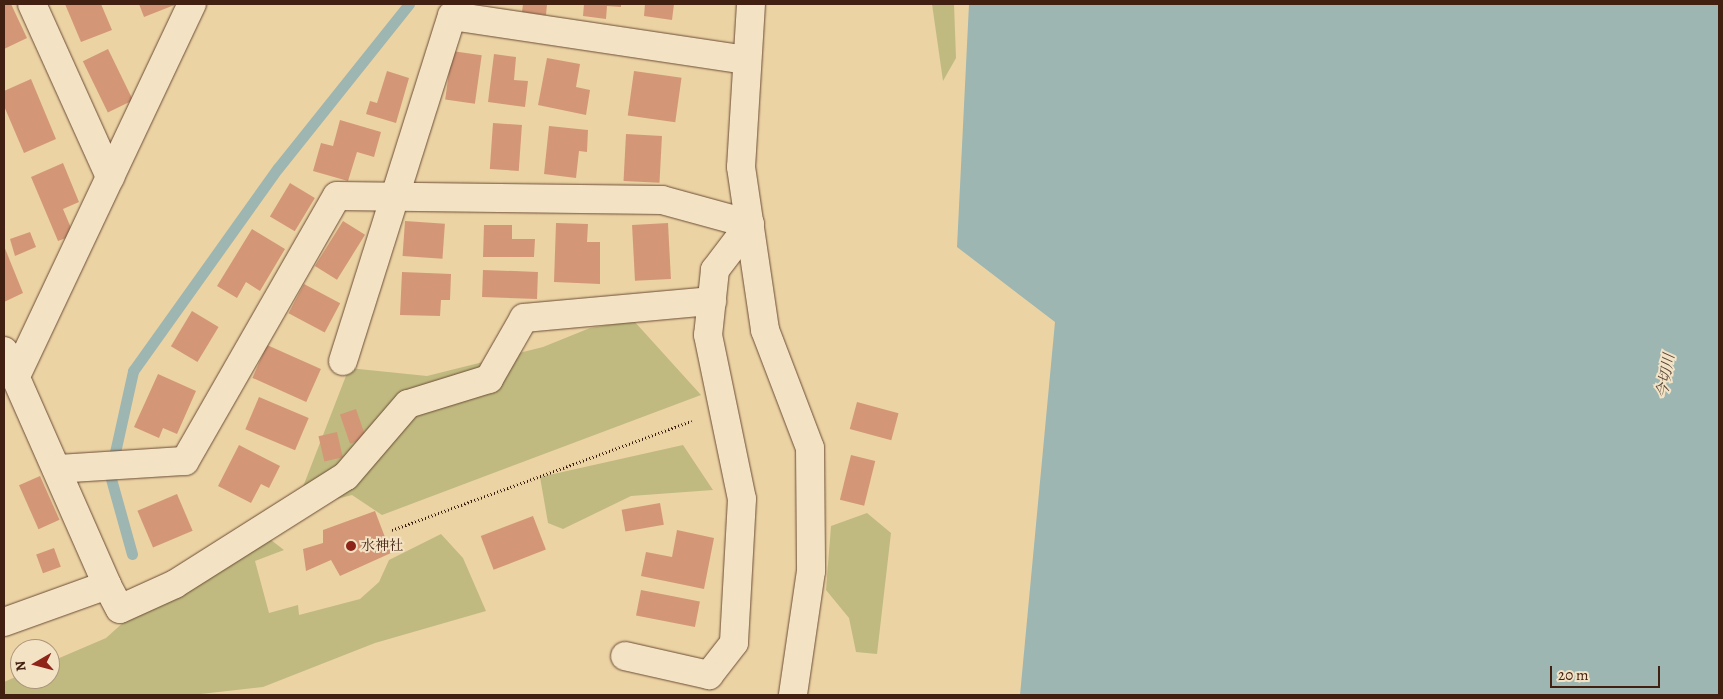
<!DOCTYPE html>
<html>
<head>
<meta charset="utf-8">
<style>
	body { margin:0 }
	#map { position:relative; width:1723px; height:699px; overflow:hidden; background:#ecd3a4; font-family:Alegreya,"Noto Serif JP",serif }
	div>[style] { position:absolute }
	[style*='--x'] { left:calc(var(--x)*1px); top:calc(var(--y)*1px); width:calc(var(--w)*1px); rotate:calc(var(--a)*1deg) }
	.green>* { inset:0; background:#c0ba80 }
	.water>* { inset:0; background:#9db6b1 }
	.stream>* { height:11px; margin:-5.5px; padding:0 5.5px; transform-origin:5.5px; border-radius:5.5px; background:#9db6b1 }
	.building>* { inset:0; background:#d39777; transform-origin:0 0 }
	.path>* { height:3px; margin-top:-1.5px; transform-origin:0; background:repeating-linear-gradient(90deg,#412011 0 1px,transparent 0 3.5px) }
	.roads { filter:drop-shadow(0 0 1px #6c4d36) drop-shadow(0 0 1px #6c4d36) }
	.minor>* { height:28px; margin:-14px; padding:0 14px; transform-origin:14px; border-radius:14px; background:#f3e2c4 }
	.tertiary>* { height:28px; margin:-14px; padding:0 14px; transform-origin:14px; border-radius:14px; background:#f3e2c4 }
	.dots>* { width:14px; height:14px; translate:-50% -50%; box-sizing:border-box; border:2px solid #f3e2c4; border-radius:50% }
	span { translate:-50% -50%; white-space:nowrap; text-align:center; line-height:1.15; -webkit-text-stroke:4px #f3e2c4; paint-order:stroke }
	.poi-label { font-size:14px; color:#412011 }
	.left { translate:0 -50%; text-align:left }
	.water-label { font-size:15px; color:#584639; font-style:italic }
	.frame { position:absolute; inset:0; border:5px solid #412011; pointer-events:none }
	.north { position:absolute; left:10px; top:639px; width:50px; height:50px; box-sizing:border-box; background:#f3e2c4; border:1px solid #ac947c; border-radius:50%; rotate:262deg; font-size:14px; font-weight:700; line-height:20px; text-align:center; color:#412011 }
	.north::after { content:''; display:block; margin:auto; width:18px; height:22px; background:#8f2418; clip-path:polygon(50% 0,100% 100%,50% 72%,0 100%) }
	.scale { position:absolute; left:1550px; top:666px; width:110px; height:22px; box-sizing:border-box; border:2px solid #412011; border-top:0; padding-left:6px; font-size:15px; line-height:18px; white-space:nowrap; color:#412011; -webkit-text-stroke:4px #f3e2c4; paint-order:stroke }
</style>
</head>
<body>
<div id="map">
	<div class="green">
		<div style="clip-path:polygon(932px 4px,954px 4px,956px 58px,943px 81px)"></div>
		<div style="clip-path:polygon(634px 321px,701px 395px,382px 515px,352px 495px,294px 510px,349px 368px,427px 376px,543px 347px,590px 328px)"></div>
		<div style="clip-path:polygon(683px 445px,713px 490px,631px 496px,563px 529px,548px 523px,540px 477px)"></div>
		<div style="clip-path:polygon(867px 513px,891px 533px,877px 654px,856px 652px,849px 618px,826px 590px,831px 526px)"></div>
		<div style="clip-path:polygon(441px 534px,463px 558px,486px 611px,375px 643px,263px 687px,192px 695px,4px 695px,4px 682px,20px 675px,20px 679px,50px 679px,50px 662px,106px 638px,126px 620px,174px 599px,271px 540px,284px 550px,255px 561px,269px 613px,298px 605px,299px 615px,360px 599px,379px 582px,389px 560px)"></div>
	</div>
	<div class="water">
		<div style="clip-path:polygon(969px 4px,1719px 4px,1719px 695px,1020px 695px,1055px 322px,957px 247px)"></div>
	</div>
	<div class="stream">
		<div style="--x:132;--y:554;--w:82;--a:-105.6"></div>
		<div style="--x:110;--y:475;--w:107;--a:-77.5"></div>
		<div style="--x:133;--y:371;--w:249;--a:-54.5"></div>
		<div style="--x:278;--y:168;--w:210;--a:-51.4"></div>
	</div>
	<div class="building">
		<div style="clip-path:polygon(4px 4px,11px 4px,27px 38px,4px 49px)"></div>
		<div style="clip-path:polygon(65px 4px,101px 4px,112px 30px,81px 42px)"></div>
		<div style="clip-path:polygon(139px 4px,177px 4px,144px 17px)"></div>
		<div style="clip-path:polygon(523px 4px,547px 4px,546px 15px,522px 12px)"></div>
		<div style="clip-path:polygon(584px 4px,621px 4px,621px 7px,607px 6px,606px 19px,583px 16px)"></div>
		<div style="clip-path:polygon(645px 4px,674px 4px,672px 20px,644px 16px)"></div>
		<div style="left:108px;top:49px;width:57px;height:28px;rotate:64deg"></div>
		<div style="left:452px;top:51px;width:30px;height:49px;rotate:8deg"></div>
		<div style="clip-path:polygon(494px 54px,516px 57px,514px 80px,528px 81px,525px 107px,488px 102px)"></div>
		<div style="clip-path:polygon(547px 58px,580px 64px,576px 87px,590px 90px,586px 115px,538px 105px)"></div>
		<div style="clip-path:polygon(387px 71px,409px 78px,396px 123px,366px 114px,370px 101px,377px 103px)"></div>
		<div style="left:634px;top:71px;width:48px;height:45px;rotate:8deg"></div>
		<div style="clip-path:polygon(31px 79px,56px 139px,24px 153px,4px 106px,4px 91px)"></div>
		<div style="clip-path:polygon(340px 120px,381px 132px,374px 157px,357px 152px,348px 181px,313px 171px,321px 143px,333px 146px)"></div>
		<div style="left:493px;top:123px;width:29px;height:46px;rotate:4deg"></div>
		<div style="clip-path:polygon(549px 126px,588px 130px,587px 152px,579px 151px,576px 178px,544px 174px)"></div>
		<div style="left:626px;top:134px;width:36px;height:47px;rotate:3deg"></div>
		<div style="clip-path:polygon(63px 163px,79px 202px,63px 209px,74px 235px,58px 241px,31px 177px)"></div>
		<div style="left:290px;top:183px;width:29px;height:39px;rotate:31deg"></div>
		<div style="left:343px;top:221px;width:26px;height:53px;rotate:32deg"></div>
		<div style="left:405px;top:221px;width:40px;height:35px;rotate:4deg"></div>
		<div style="clip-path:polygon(556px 223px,588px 224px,587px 242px,600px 242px,600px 284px,554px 282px)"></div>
		<div style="left:668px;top:223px;width:56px;height:36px;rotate:87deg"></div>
		<div style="clip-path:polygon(484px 225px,512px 225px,512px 239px,535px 239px,534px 257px,483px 257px)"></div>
		<div style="clip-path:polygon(252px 229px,285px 249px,260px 291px,246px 282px,237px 298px,217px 286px)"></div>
		<div style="clip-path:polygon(30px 232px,36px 247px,15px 256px,10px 239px)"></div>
		<div style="clip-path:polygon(4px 246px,23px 293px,4px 302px)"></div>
		<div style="left:483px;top:270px;width:55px;height:27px;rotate:2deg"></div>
		<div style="clip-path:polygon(402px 272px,451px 274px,450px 300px,441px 300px,440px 316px,400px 315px)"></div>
		<div style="left:304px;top:284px;width:41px;height:33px;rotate:28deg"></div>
		<div style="left:192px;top:311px;width:31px;height:41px;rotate:31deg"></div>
		<div style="left:267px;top:345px;width:59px;height:36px;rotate:24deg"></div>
		<div style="clip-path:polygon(158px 374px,196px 391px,177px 434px,163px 428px,159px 438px,134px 427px)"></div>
		<div style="left:259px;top:397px;width:54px;height:35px;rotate:23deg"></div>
		<div style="left:857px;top:402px;width:43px;height:28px;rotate:15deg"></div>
		<div style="left:356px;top:409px;width:31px;height:17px;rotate:71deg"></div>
		<div style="left:337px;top:432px;width:26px;height:19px;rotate:77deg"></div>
		<div style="clip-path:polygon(239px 445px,280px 466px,269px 488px,261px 484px,251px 503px,218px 486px)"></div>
		<div style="left:851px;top:455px;width:25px;height:46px;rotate:14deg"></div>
		<div style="left:40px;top:476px;width:48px;height:23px;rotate:66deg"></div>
		<div style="left:177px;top:494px;width:40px;height:43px;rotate:67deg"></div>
		<div style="left:660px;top:503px;width:22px;height:39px;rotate:80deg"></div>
		<div style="clip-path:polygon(375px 511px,391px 553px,340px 576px,331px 560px,306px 571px,303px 549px,323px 543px,323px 530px)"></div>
		<div style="left:533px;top:516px;width:36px;height:56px;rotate:69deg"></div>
		<div style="clip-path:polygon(677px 530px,714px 538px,704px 589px,641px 576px,646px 552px,672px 557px)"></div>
		<div style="left:54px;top:548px;width:20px;height:19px;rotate:70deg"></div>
		<div style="left:641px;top:590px;width:60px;height:26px;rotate:11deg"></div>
	</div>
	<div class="path">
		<div style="--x:392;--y:530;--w:319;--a:-20"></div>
	</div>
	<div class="roads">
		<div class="minor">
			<div style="--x:32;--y:4;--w:190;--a:65.7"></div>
			<div style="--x:4;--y:351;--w:256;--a:66.2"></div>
			<div style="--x:107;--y:585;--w:109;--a:160.2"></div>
			<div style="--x:343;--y:361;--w:362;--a:-72.5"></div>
			<div style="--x:452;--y:16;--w:298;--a:8.5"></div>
			<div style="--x:16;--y:376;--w:412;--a:-64.7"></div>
			<div style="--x:57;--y:469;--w:128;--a:-3.6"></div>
			<div style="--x:185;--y:461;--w:305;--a:-60.2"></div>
			<div style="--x:337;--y:196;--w:325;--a:0.7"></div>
			<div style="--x:662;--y:200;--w:91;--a:15.3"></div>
			<div style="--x:750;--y:224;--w:58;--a:127.3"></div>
			<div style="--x:715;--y:270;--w:65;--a:96.1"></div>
			<div style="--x:708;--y:335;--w:167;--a:78.3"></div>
			<div style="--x:742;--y:499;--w:144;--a:93.2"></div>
			<div style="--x:734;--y:643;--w:41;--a:128"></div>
			<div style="--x:709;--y:675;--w:86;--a:-167.3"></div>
			<div style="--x:107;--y:585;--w:27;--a:62"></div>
			<div style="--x:120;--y:609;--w:60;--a:-24.4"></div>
			<div style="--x:175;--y:584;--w:202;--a:-32.3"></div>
			<div style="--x:346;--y:476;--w:95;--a:-49.3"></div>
			<div style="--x:408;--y:404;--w:85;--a:-17.2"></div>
			<div style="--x:489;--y:379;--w:70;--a:-60.2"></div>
			<div style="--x:524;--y:318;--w:189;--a:-5.2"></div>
		</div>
		<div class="tertiary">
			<div style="--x:751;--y:4;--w:163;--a:93.5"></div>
			<div style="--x:741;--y:167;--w:165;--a:81.6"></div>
			<div style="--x:765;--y:330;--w:126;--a:69.1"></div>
			<div style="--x:810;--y:448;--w:123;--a:89.5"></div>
			<div style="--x:811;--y:571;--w:125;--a:98.3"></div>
		</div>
	</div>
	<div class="dots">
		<div style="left:351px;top:546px;background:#8f2418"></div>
	</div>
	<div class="poi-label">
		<span class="left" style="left:361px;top:546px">水神社</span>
	</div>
	<div class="water-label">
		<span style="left:1666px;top:376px;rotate:-80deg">今切川</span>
	</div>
	<div class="frame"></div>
	<div class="north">N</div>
	<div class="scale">20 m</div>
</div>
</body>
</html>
